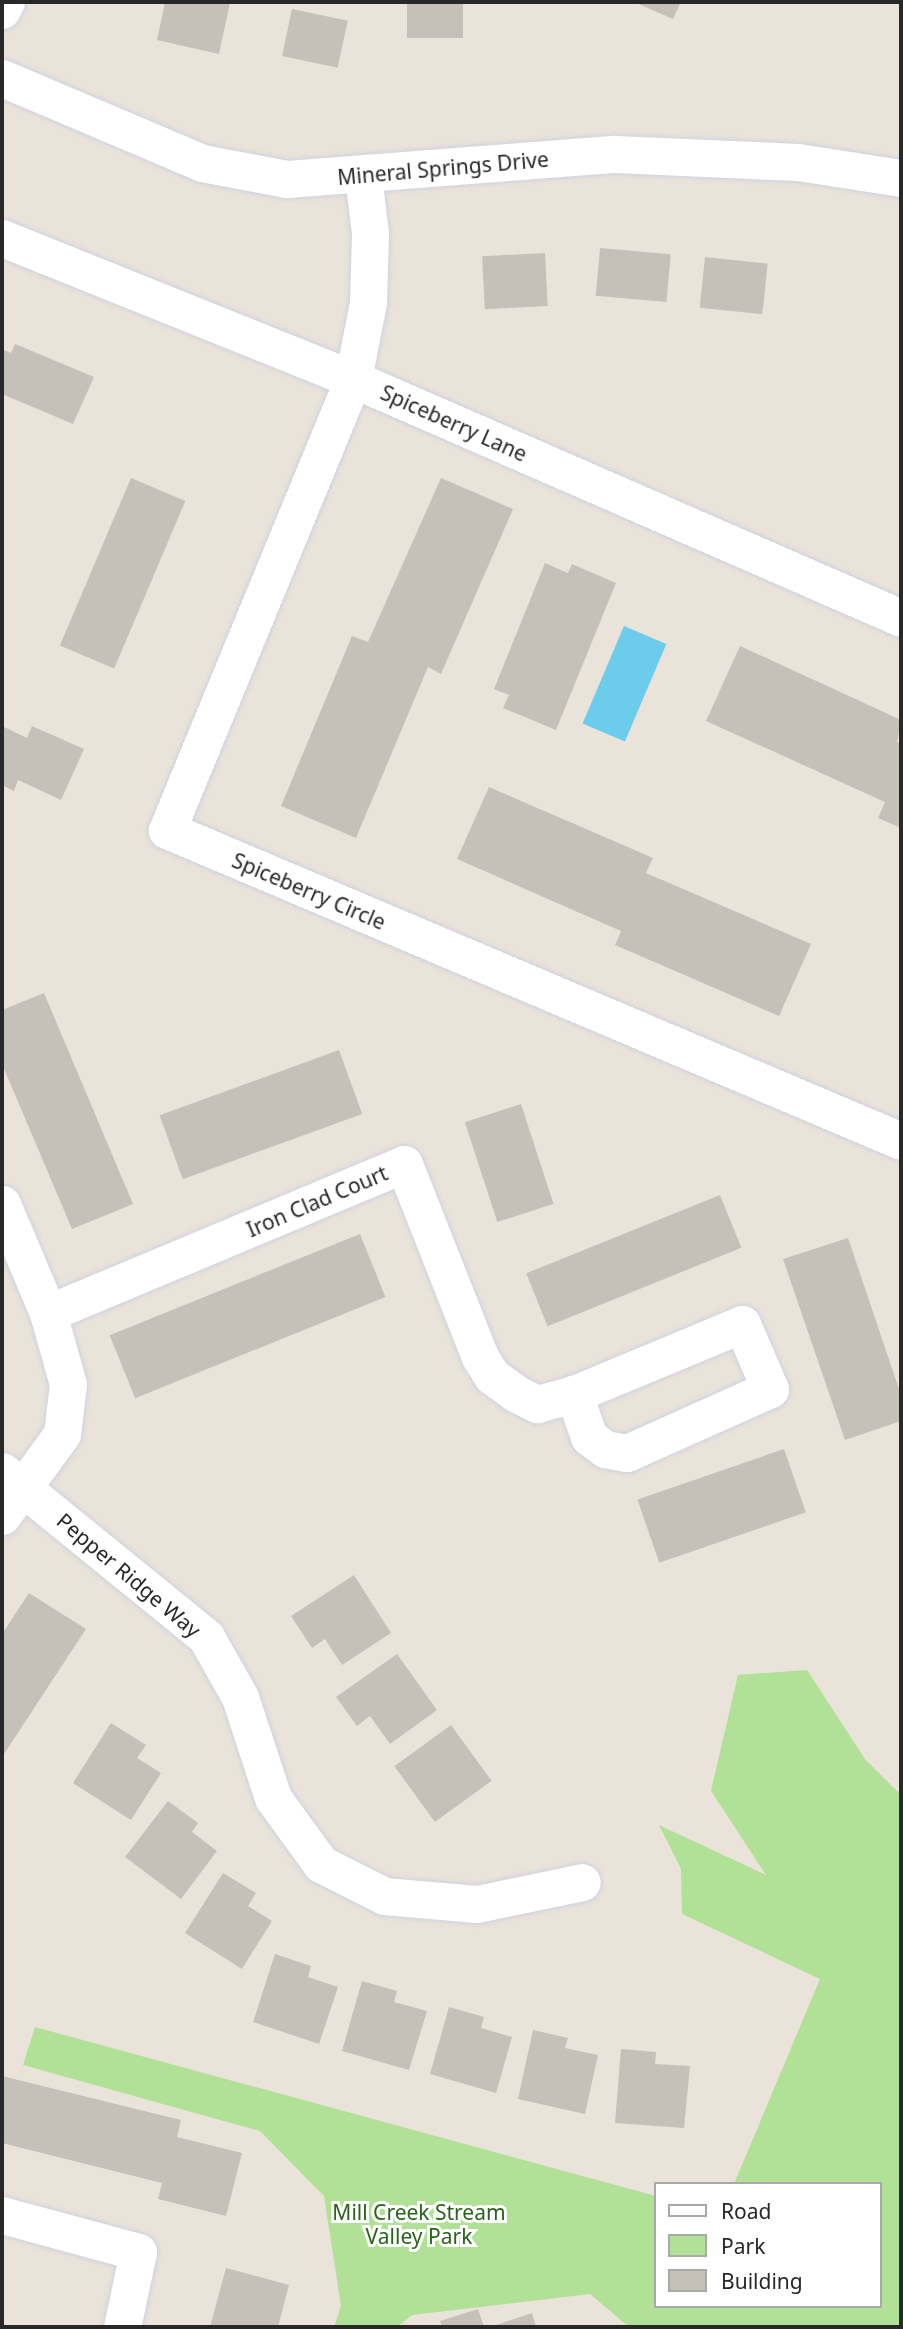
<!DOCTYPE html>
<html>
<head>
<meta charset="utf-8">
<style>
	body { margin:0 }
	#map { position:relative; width:903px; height:2329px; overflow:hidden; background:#eae3d9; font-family:"Noto Sans",sans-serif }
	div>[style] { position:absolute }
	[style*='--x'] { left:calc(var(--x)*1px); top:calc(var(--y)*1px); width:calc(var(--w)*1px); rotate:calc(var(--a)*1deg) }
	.green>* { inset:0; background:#b0e196 }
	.water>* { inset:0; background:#6cccec; transform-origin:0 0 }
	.building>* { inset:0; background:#c5c1b8; transform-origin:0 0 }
	.roads { filter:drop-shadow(0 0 2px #cfd2e1) drop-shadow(0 0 2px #cfd2e1) }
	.street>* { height:37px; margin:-18.5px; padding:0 18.5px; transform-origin:18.5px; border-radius:18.5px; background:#fff }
	.secondary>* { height:38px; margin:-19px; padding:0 19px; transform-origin:19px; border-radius:19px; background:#fff }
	span { translate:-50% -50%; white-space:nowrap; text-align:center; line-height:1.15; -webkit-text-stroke:6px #fff; paint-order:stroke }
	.street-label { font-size:21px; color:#282828 }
	.park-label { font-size:21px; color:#2a631a }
	.frame { position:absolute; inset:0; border:4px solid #282828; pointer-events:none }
	.legend { position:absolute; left:654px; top:2182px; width:228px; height:126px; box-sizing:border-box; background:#fff; border:2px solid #a9a9a9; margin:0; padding:9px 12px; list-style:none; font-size:21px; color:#282828 }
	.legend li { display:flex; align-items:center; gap:14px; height:35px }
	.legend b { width:35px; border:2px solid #a9a9a9 }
</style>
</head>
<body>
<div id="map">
	<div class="green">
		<div style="clip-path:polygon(807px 1670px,865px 1759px,901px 1795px,901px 2327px,629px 2327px,590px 2294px,412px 2315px,397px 2327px,334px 2327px,341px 2306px,324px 2196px,260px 2131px,23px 2065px,35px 2027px,656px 2196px,656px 2306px,880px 2306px,880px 2184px,734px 2184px,820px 1979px,682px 1914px,681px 1869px,659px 1825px,766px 1875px,711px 1791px,738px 1675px)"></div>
	</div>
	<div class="water">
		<div style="left:624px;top:626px;width:46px;height:106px;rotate:23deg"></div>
	</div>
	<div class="building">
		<div style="clip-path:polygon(165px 2px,230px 3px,219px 54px,157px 40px)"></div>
		<div style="left:407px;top:2px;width:56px;height:36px"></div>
		<div style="clip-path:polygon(634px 2px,681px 2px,673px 19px)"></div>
		<div style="left:292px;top:9px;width:57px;height:48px;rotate:12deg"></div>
		<div style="left:600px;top:248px;width:71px;height:48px;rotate:5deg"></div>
		<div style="left:545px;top:253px;width:53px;height:63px;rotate:87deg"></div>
		<div style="left:705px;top:257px;width:63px;height:51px;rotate:6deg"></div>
		<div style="clip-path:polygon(15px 344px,94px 377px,73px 424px,2px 394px,2px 349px,11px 353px)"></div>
		<div style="left:131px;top:478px;width:59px;height:182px;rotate:23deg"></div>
		<div style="clip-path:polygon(441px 478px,513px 509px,441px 674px,428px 667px,356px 838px,281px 806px,352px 636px,368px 642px)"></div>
		<div style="clip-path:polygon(545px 563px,568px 573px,572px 564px,616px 583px,556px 730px,503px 708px,509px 695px,494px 689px)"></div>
		<div style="clip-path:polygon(740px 646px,901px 720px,897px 742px,901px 744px,901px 828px,878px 818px,885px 802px,706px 721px)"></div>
		<div style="clip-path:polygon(2px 726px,27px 738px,32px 726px,84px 749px,61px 800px,18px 780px,14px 791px,2px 785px)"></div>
		<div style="clip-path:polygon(489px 787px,653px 858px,646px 873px,811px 944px,779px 1016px,615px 945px,621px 931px,457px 859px)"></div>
		<div style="clip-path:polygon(44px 993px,133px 1204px,72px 1229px,2px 1064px,2px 1010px)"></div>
		<div style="left:339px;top:1050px;width:68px;height:191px;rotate:70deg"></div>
		<div style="left:521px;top:1104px;width:105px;height:59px;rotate:72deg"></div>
		<div style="left:720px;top:1195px;width:57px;height:209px;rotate:68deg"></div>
		<div style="left:360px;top:1234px;width:68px;height:270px;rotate:68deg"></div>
		<div style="clip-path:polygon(848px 1238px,901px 1395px,901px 1421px,845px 1440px,783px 1259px)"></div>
		<div style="left:784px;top:1449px;width:67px;height:155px;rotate:71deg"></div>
		<div style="clip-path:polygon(354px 1575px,391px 1633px,342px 1665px,325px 1639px,312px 1648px,291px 1616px)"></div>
		<div style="clip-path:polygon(29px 1593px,86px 1629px,2px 1757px,2px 1634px)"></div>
		<div style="clip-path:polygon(397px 1654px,437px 1710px,390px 1744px,370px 1716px,357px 1726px,336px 1697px)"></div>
		<div style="clip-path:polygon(111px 1723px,146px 1745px,137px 1758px,161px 1773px,131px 1820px,73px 1783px)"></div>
		<div style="left:451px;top:1725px;width:69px;height:70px;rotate:54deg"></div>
		<div style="clip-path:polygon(168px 1801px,198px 1823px,192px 1832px,217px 1851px,181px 1899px,125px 1857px)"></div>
		<div style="clip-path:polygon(223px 1873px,256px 1893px,248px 1906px,272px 1921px,242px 1969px,185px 1933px)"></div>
		<div style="clip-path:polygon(275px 1954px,311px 1966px,308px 1977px,338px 1987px,319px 2044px,253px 2022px)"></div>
		<div style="clip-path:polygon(362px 1981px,397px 1991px,394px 2002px,427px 2011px,409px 2070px,342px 2051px)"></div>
		<div style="clip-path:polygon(449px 2007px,484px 2017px,481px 2028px,512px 2037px,496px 2093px,430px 2074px)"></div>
		<div style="clip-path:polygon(533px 2030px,568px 2038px,565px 2048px,598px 2055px,585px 2114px,518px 2099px)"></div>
		<div style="clip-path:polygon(621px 2049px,656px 2052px,655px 2064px,690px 2066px,684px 2128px,615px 2123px)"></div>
		<div style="clip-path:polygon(2px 2076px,181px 2120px,177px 2137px,242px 2153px,226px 2216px,158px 2199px,162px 2183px,2px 2143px)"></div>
		<div style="clip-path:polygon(226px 2268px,289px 2285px,278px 2327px,210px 2327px)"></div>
		<div style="clip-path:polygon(478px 2309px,484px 2327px,442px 2327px,440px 2321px)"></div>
		<div style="clip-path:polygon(532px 2313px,536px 2327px,490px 2327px)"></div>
	</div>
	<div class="roads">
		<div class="street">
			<div style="--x:2;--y:78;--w:217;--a:23"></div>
			<div style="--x:202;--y:163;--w:86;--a:10.7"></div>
			<div style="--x:287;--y:179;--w:329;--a:-4.4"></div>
			<div style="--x:615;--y:154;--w:183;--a:2.5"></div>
			<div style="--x:798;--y:162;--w:104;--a:8.8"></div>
			<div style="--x:363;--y:176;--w:57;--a:83"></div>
			<div style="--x:370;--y:233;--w:70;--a:91.6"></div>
			<div style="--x:368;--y:303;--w:77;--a:101.2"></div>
			<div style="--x:353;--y:379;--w:488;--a:112.4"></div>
			<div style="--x:167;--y:830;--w:797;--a:22.96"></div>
			<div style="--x:2;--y:238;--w:378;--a:21.9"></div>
			<div style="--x:353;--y:379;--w:598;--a:23.56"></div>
			<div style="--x:2;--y:1204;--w:118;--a:67.1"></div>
			<div style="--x:48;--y:1313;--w:74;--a:74.3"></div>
			<div style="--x:68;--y:1384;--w:50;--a:96.8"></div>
			<div style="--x:62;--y:1434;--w:102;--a:126.2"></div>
			<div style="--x:48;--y:1313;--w:386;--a:-22.7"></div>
			<div style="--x:404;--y:1164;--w:207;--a:68.5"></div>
			<div style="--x:480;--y:1357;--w:22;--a:58"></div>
			<div style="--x:492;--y:1376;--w:29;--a:36"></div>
			<div style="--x:515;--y:1393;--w:25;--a:27"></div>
			<div style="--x:537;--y:1404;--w:38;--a:-15"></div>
			<div style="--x:574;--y:1394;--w:182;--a:-22.6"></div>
			<div style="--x:742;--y:1324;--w:71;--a:66.7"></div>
			<div style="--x:770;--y:1389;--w:157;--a:155.9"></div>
			<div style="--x:627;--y:1453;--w:22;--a:-170"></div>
			<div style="--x:605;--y:1449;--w:20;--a:-143"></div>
			<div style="--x:589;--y:1437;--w:46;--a:-109.2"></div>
			<div style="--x:2;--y:1471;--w:263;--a:39.1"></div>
			<div style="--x:206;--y:1637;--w:69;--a:60.5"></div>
			<div style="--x:240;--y:1697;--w:106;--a:71.9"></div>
			<div style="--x:273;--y:1798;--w:82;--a:54"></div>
			<div style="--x:321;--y:1864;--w:71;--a:26.9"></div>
			<div style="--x:384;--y:1896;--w:93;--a:4.9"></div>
			<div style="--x:477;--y:1904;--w:107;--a:-11.8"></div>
			<div style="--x:2;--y:2215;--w:141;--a:15.2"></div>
			<div style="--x:138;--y:2252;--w:77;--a:102"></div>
		</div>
		<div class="secondary">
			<div style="--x:2;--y:10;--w:9;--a:-63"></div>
		</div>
	</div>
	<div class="street-label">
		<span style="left:443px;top:168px;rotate:-5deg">Mineral Springs Drive</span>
		<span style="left:454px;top:423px;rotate:24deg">Spiceberry Lane</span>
		<span style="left:309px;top:891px;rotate:23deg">Spiceberry Circle</span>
		<span style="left:317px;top:1201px;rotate:-23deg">Iron Clad Court</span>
		<span style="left:129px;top:1575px;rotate:40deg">Pepper Ridge Way</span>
	</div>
	<div class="park-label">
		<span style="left:419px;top:2224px">Mill Creek Stream<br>Valley Park</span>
	</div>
	<div class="frame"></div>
	<ul class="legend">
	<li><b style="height:9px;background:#fff"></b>Road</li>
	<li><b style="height:19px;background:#b0e196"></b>Park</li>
	<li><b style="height:19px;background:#c5c1b8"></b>Building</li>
	</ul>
</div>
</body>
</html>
